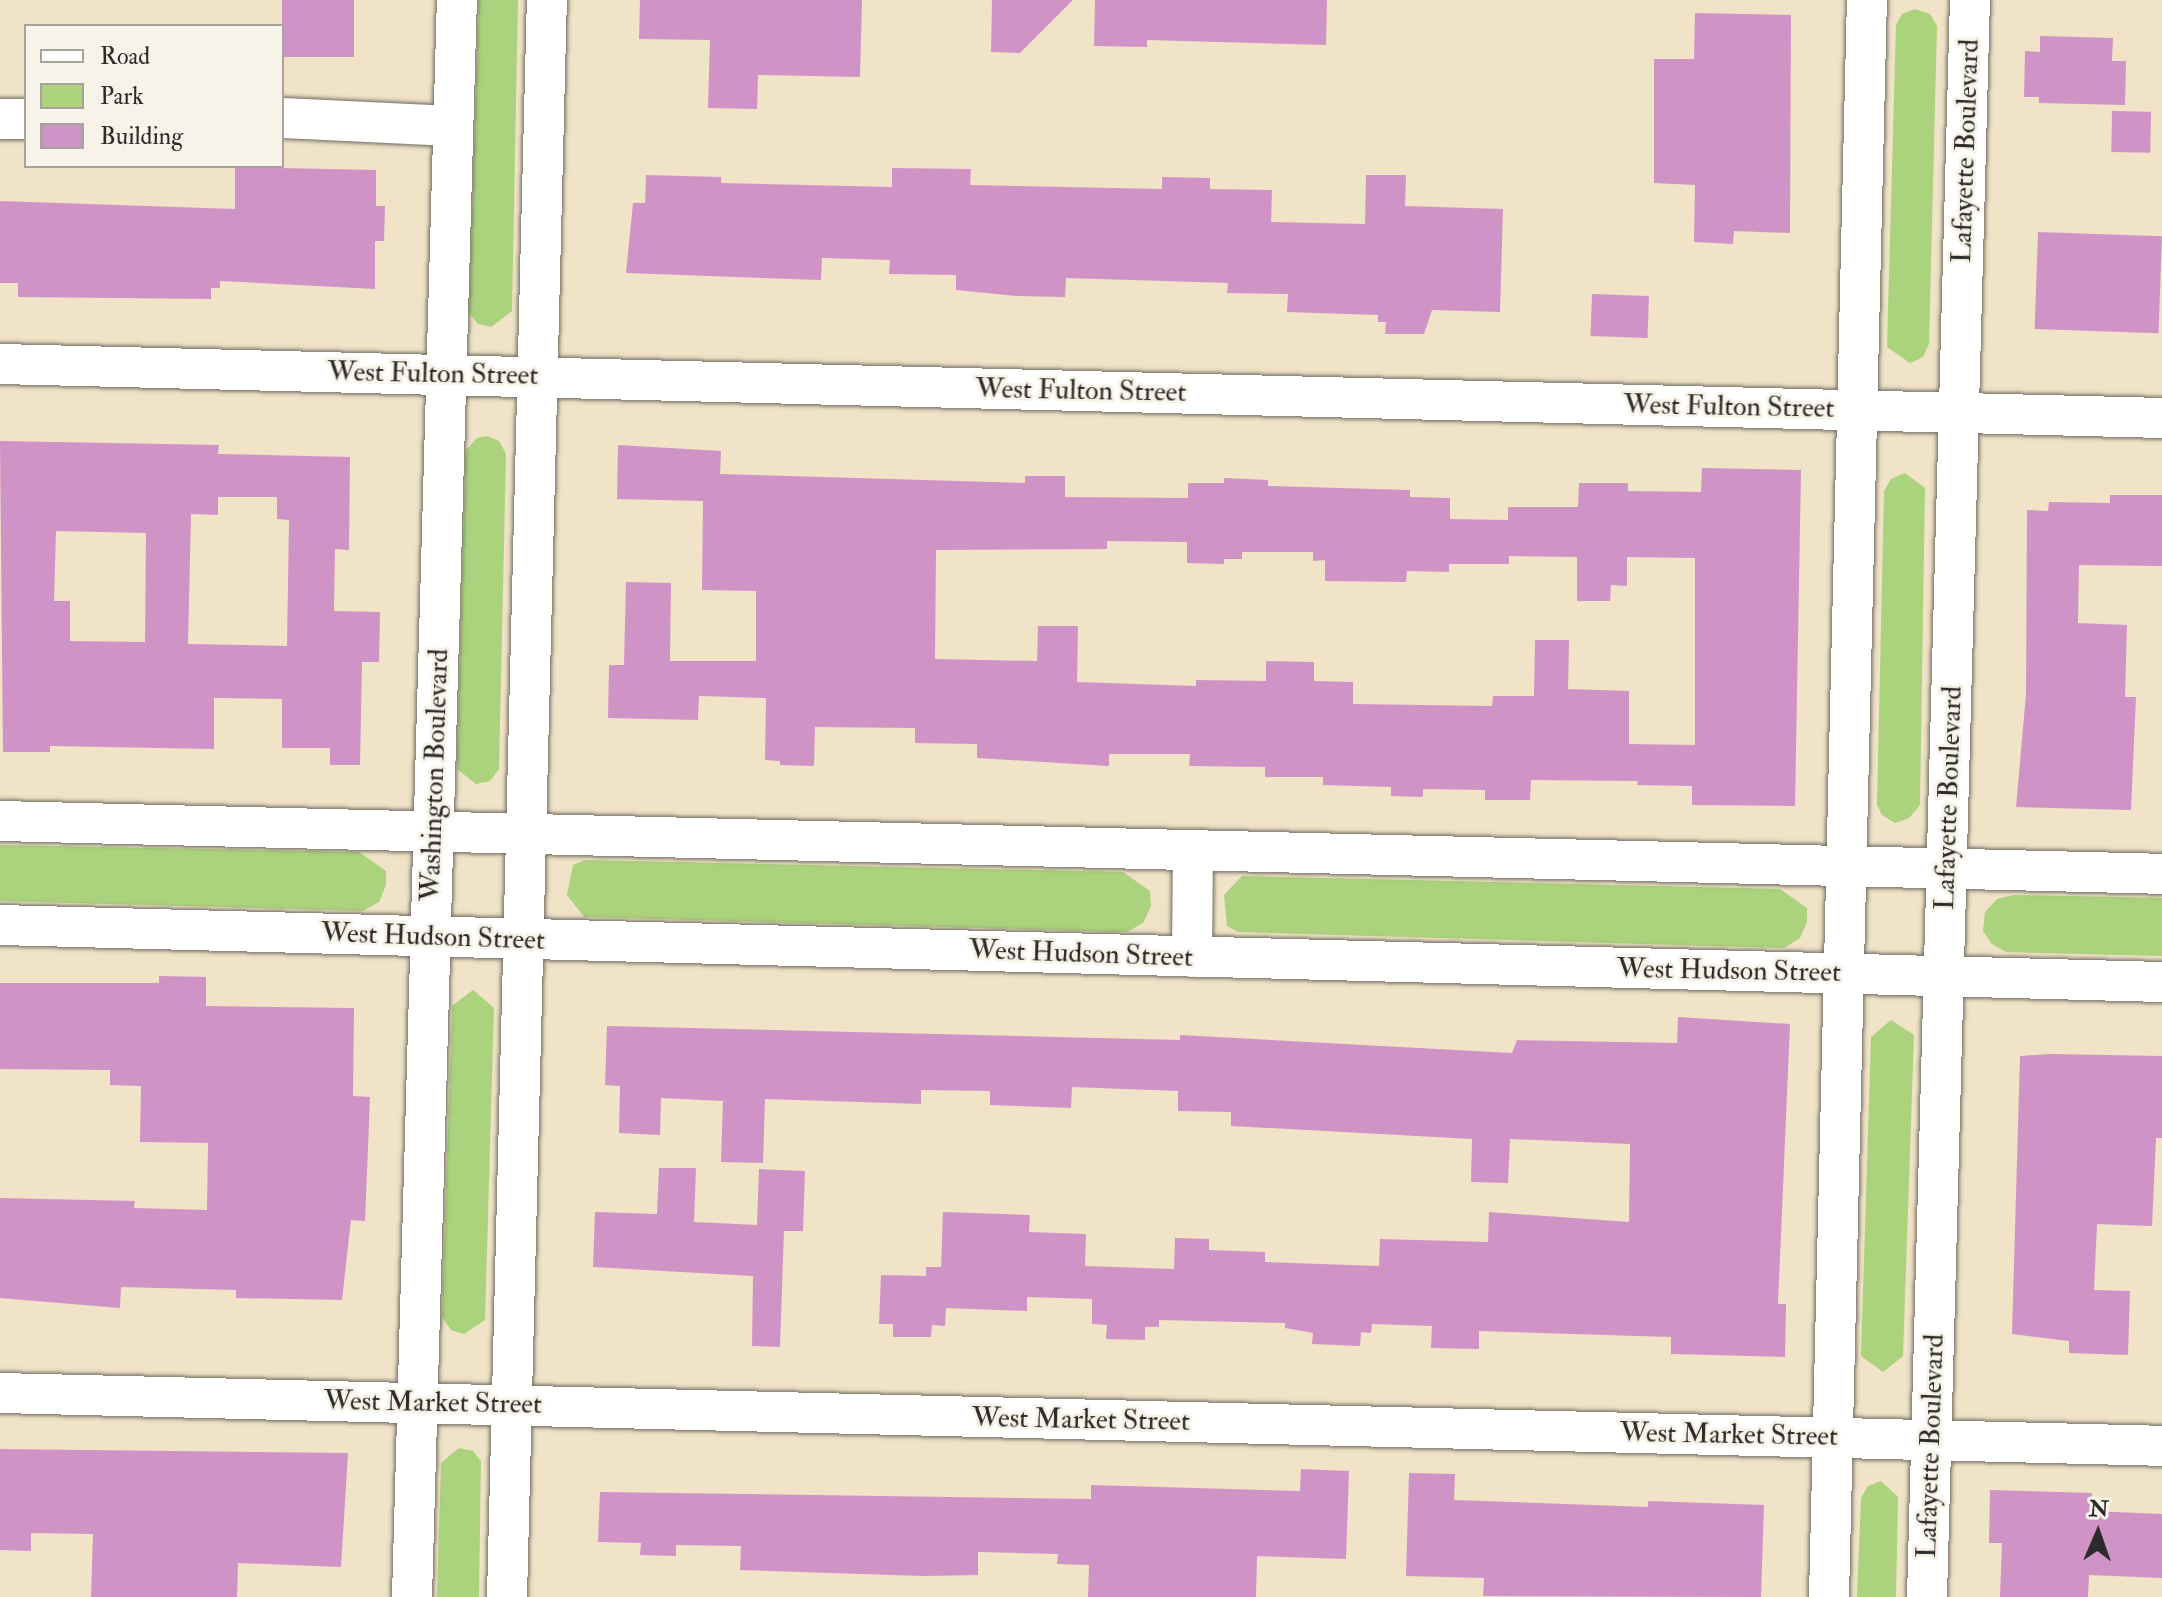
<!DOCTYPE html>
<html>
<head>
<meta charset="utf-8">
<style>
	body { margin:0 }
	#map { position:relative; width:2162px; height:1597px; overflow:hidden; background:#f0e3c7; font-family:"IM FELL Double Pica",serif }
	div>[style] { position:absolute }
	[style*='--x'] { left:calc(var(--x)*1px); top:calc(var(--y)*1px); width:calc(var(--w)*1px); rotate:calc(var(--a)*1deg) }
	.green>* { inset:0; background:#abd27c }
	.building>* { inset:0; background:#d093c6; transform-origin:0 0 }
	.roads { filter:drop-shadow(0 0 2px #706b62) drop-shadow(0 0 2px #706b62) }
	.minor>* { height:40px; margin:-20px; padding:0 20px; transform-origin:20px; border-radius:20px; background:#fff }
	span { translate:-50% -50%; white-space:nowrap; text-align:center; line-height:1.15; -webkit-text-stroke:6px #f7f3e8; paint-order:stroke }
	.street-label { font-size:28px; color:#2b2b2b }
	.legend { position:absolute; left:24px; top:24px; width:260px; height:144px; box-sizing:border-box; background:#f7f3e8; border:2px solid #a5a39c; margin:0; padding:10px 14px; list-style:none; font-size:24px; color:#2b2b2b }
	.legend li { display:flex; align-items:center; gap:16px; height:40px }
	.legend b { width:40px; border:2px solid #a5a39c }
	.north { position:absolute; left:2058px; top:1493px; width:80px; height:80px; -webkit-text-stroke:6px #f7f3e8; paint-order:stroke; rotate:2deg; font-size:22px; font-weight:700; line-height:32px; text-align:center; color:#2b2b2b }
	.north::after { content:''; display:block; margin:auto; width:28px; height:36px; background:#2b2b2b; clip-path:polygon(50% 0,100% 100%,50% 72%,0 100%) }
</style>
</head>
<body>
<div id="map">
	<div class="green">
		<div style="clip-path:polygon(479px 0,518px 0,512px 311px,491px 327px,478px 324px,469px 313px)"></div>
		<div style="clip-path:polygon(1915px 9px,1930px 14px,1937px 26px,1929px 344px,1923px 357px,1910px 363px,1887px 347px,1896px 25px,1902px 14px)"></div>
		<div style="clip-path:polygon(487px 436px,499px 441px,506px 454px,499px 769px,490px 781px,476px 784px,457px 769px,466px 450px,477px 438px)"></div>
		<div style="clip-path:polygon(1905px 473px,1925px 488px,1920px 805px,1909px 818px,1895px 823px,1882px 815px,1877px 805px,1884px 491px,1891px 479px)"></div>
		<div style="clip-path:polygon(0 845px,359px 852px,386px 871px,386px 885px,379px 902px,363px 911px,0 901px)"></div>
		<div style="clip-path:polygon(585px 860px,1123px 872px,1150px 891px,1151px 906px,1143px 923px,1127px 932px,584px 917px,567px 895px,573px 865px)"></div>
		<div style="clip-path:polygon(1242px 876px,1780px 889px,1807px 908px,1807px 922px,1800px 938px,1784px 948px,1238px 932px,1227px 926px,1224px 895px)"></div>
		<div style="clip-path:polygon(2014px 895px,2162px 898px,2162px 956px,2006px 952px,1992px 944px,1983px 931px,1985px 912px,1997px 899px)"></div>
		<div style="clip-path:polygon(473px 990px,494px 1008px,485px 1320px,464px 1334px,451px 1330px,442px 1317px,452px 1006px)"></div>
		<div style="clip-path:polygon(1891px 1020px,1914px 1035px,1903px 1356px,1883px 1372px,1861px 1356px,1871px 1037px)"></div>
		<div style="clip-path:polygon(459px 1448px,473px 1451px,481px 1461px,479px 1597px,437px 1597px,441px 1463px)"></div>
		<div style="clip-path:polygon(1881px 1481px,1898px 1497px,1896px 1597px,1857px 1597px,1861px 1498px,1868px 1486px)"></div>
	</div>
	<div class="building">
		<div style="left:282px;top:0;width:72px;height:57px"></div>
		<div style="clip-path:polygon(640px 0,862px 0,860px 77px,758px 75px,757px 109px,708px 108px,710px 40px,639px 39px)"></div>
		<div style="clip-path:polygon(992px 0,1073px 0,1020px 53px,991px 52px)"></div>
		<div style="clip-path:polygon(1095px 0,1327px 0,1326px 45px,1147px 40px,1147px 47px,1094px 46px)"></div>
		<div style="clip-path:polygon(1695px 13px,1791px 15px,1790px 233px,1734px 231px,1733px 244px,1694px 242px,1695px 185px,1654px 183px,1654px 59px,1694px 59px)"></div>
		<div style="clip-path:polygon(2040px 36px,2113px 38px,2112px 61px,2126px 61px,2125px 105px,2039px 103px,2039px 97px,2024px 97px,2025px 51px,2040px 52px)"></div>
		<div style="left:2112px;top:111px;width:39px;height:41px;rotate:1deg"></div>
		<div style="clip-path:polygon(235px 167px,376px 170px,376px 206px,385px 206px,384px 241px,375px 241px,375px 289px,220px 281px,220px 288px,211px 288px,211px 299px,18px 297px,18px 283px,0 283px,0 201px,235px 209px)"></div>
		<div style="clip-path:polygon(892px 168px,971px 169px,970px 185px,1162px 189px,1162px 177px,1210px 178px,1210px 189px,1272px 190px,1271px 222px,1365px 224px,1366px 175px,1406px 175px,1405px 206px,1503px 209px,1500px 312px,1432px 310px,1424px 334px,1385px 334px,1386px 322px,1378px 322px,1378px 315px,1287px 312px,1288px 294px,1227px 293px,1228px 283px,1066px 278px,1065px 297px,1016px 296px,956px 290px,956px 275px,889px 274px,890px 260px,822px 258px,821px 280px,626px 273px,633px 203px,645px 203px,646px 175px,721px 177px,721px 183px,892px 187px)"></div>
		<div style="left:2038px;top:232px;width:124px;height:97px;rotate:2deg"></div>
		<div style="left:1592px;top:294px;width:57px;height:42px;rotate:2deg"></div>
		<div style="clip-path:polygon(evenodd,0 441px,219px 445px,218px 454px,350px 457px,349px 550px,335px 549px,334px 611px,380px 612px,379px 662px,362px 662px,360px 765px,330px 765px,330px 748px,282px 748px,282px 699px,214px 698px,214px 749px,50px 746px,50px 752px,3px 752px,0 441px,218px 497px,277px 497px,277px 519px,289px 520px,287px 646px,188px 644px,191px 514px,218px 515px,218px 497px,0 441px,56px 531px,146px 533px,145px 642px,70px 641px,70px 601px,54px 601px,56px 531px)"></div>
		<div style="clip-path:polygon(evenodd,618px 445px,721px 451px,720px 474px,1025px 483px,1025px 476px,1065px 476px,1065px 497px,1188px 498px,1188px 483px,1224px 483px,1224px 478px,1268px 480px,1268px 486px,1410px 490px,1410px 497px,1450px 498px,1450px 519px,1508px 520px,1508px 507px,1578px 507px,1579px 483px,1628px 483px,1628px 491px,1701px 492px,1702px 468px,1801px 470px,1795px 806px,1692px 805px,1692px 786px,1637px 785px,1638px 781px,1531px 780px,1530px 800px,1485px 800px,1485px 790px,1423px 789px,1423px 797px,1391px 796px,1391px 787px,1323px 785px,1323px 777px,1265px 777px,1265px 767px,1189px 766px,1190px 754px,1109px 754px,1109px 766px,977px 758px,977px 744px,915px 743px,915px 728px,815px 727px,814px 766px,780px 765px,780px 761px,765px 760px,766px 698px,699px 696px,698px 720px,608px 718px,609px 665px,624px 665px,626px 582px,671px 583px,670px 661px,756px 661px,756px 591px,702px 590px,703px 501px,617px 499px,618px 445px,1107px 541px,1187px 542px,1187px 563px,1224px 564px,1224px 559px,1242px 559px,1242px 552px,1313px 552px,1313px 561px,1325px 560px,1325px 581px,1406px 582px,1407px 571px,1449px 572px,1449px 564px,1509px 564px,1509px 556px,1577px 557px,1577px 601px,1610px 601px,1611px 585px,1627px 586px,1627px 557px,1695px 558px,1695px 745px,1629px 744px,1629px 691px,1568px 689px,1569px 640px,1535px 640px,1534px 696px,1493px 696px,1492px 706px,1353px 704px,1353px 682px,1314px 681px,1314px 662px,1266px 661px,1266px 681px,1196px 680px,1196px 686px,1077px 682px,1078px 626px,1038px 626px,1037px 661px,935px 659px,936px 550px,1107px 549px,1107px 541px)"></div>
		<div style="clip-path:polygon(2110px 495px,2162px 495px,2162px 566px,2079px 565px,2078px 623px,2127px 625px,2125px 697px,2136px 697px,2131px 810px,2016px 807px,2026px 694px,2027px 510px,2048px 511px,2049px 502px,2110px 503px)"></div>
		<div style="clip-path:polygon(159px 976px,206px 977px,206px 1006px,354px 1008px,353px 1096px,370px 1097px,365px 1221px,351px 1220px,342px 1300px,236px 1298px,236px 1290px,121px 1287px,120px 1308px,0 1298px,0 1198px,135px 1201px,134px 1208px,207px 1210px,208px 1143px,140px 1142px,141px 1086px,110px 1085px,110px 1070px,0 1069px,0 983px,159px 983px)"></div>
		<div style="clip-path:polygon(1678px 1017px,1790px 1024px,1778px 1304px,1786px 1304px,1785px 1357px,1671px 1354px,1671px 1337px,1479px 1331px,1479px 1349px,1431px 1348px,1432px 1326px,1372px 1324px,1371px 1333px,1361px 1332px,1360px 1346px,1312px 1344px,1313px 1333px,1285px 1328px,1285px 1323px,1159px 1320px,1159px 1327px,1145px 1327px,1145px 1340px,1106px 1339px,1107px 1325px,1092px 1324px,1092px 1299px,1027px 1297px,1027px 1311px,946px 1308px,945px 1326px,932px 1325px,931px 1337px,893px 1337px,893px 1324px,879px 1324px,881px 1275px,926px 1276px,926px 1267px,941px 1267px,943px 1212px,1030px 1215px,1029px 1232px,1086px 1234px,1085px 1266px,1174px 1269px,1175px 1238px,1209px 1239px,1209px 1250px,1265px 1252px,1265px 1262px,1379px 1266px,1380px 1239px,1488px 1242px,1489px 1212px,1629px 1222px,1630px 1144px,1510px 1139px,1508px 1183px,1471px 1182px,1472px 1139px,1231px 1126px,1231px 1112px,1178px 1111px,1178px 1091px,1072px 1087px,1071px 1108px,990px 1105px,990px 1091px,921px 1090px,921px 1104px,765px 1099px,763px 1163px,721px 1162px,723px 1101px,661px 1098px,660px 1135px,619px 1133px,620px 1086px,605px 1085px,607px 1026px,1180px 1040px,1180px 1035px,1512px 1053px,1517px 1040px,1677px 1043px)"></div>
		<div style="clip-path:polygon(2050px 1054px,2162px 1056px,2162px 1138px,2156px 1138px,2152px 1226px,2097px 1224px,2094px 1290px,2130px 1291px,2128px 1355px,2069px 1353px,2069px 1341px,2012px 1334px,2020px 1056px)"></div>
		<div style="clip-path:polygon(659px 1168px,696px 1168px,694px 1222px,757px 1225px,759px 1169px,805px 1171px,803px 1231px,784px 1231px,780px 1347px,752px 1346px,753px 1276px,593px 1267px,595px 1212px,657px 1214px)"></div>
		<div style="clip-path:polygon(0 1449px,348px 1453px,341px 1567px,238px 1563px,237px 1597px,91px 1597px,93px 1534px,31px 1533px,31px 1551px,0 1550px)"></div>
		<div style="clip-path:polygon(1301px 1469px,1349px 1471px,1346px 1559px,1257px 1556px,1256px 1597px,1088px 1597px,1089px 1565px,1057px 1564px,1058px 1554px,978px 1552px,978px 1575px,923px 1576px,740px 1570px,741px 1546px,676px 1545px,676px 1556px,640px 1555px,641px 1543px,598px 1542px,600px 1492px,1091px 1499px,1091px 1485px,1300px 1491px)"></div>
		<div style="clip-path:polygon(1409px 1473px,1455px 1474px,1454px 1500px,1648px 1507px,1648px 1501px,1764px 1505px,1761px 1597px,1483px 1596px,1484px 1578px,1406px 1576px)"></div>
		<div style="clip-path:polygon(1990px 1490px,2092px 1493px,2091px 1511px,2162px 1514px,2162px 1578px,2089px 1575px,2088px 1597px,2000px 1597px,2002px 1543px,1989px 1543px)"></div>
	</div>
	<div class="roads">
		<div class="minor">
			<div style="--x:282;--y:118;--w:171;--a:2.7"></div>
			<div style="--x:0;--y:119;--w:26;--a:0"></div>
			<div style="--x:0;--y:364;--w:2163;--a:1.43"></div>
			<div style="--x:0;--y:821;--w:2163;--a:1.4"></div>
			<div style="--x:0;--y:925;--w:2163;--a:1.51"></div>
			<div style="--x:1192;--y:957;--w:106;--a:-89.5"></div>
			<div style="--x:0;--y:1393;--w:2163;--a:1.4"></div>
			<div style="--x:412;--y:1597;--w:1598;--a:-88.39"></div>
			<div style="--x:507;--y:1597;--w:1598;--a:-88.57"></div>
			<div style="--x:1829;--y:1597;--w:1597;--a:-88.64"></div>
			<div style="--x:1927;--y:1597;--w:1598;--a:-88.46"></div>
		</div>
	</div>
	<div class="street-label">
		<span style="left:1966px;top:151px;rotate:-88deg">Lafayette Boulevard</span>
		<span style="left:433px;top:374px;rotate:1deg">West Fulton Street</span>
		<span style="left:1081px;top:391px;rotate:1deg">West Fulton Street</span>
		<span style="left:1729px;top:407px;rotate:1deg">West Fulton Street</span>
		<span style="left:435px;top:775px;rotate:-88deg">Washington Boulevard</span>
		<span style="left:1949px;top:798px;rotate:-88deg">Lafayette Boulevard</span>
		<span style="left:433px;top:937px;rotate:2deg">West Hudson Street</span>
		<span style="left:1081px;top:954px;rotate:2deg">West Hudson Street</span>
		<span style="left:1729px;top:971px;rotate:1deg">West Hudson Street</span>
		<span style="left:433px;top:1403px;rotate:1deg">West Market Street</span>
		<span style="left:1081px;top:1420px;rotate:1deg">West Market Street</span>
		<span style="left:1729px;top:1435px;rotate:1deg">West Market Street</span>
		<span style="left:1931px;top:1446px;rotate:-88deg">Lafayette Boulevard</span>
	</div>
	<ul class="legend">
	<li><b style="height:10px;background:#fff"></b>Road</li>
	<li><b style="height:22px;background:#abd27c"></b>Park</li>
	<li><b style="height:22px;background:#d093c6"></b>Building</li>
	</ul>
	<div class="north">N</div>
</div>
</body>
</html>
